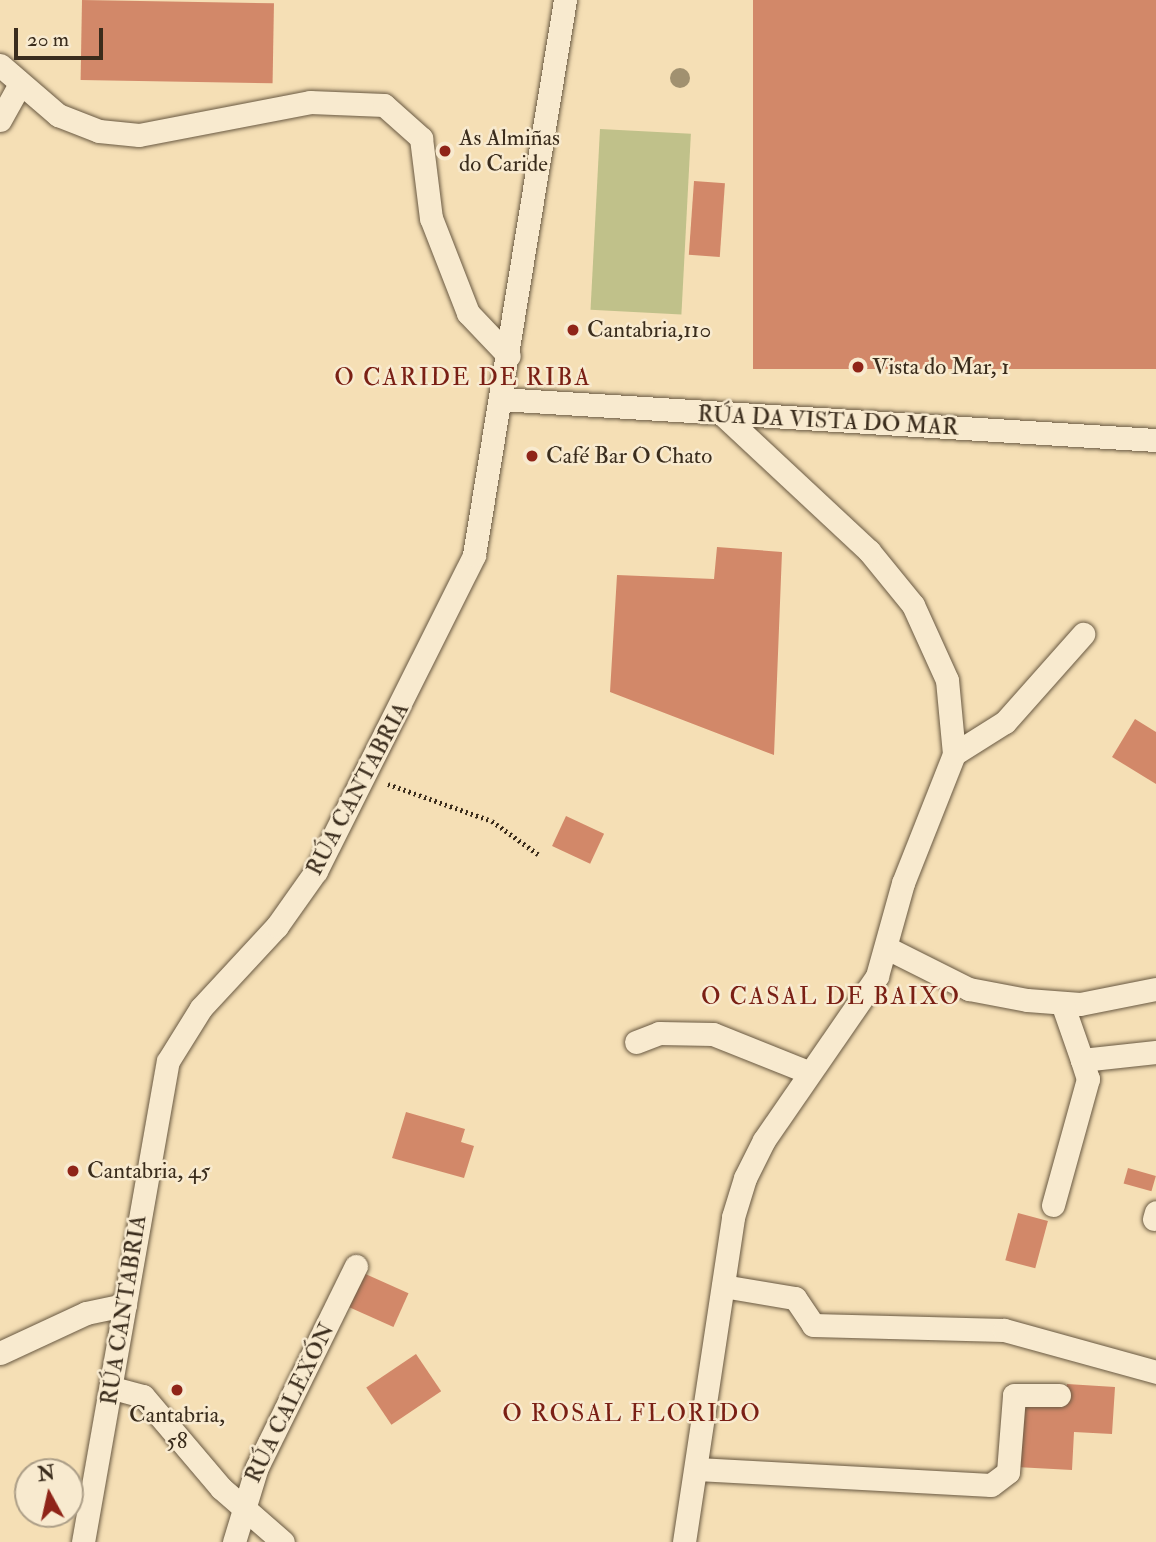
<!DOCTYPE html>
<html>
<head>
<meta charset="utf-8">
<style>
	body { margin:0 }
	#map { position:relative; width:1156px; height:1542px; overflow:hidden; background:#f5dfb5; font-family:"IM FELL Double Pica",serif }
	div>[style] { position:absolute }
	[style*='--x'] { left:calc(var(--x)*1px); top:calc(var(--y)*1px); width:calc(var(--w)*1px); rotate:calc(var(--a)*1deg) }
	.green>* { inset:0; background:#c0c18a; transform-origin:0 0 }
	.building>* { inset:0; background:#d28869; transform-origin:0 0 }
	.path>* { height:4.5px; margin-top:-2.25px; transform-origin:0; background:repeating-linear-gradient(90deg,#3a2c1c 0 2px,transparent 0 5.5px) }
	.roads { filter:drop-shadow(0 0 2px #695942) drop-shadow(0 0 2px #695942) }
	.minor>* { height:23px; margin:-11.5px; padding:0 11.5px; transform-origin:11.5px; border-radius:11.5px; background:#f8eacf }
	.trees>* { width:20px; height:20px; margin:-10px; border-radius:50%; background:#a19170 }
	.dots>* { width:19px; height:19px; translate:-50% -50%; box-sizing:border-box; border:4px solid #f8eacf; border-radius:50% }
	span { translate:-50% -50%; white-space:nowrap; text-align:center; line-height:1.15; -webkit-text-stroke:5px #f8eacf; paint-order:stroke }
	.poi-label { font-size:23px; color:#3a2c1c }
	.left { translate:0 -50%; text-align:left }
	.street-label { font-size:23px; color:#3a2c1c }
	.neighbourhood-label { font-size:24px; color:#7a1f14; letter-spacing:2px }
	.north { position:absolute; left:14px; top:1458px; width:70px; height:70px; box-sizing:border-box; background:#f8eacf; border:2px solid #ac9e87; border-radius:50%; rotate:352deg; font-size:19px; font-weight:700; line-height:28px; text-align:center; color:#3a2c1c }
	.north::after { content:''; display:block; margin:auto; width:24px; height:32px; background:#8f2418; clip-path:polygon(50% 0,100% 100%,50% 72%,0 100%) }
	.scale { position:absolute; left:14px; top:28px; width:89px; height:32px; box-sizing:border-box; border:4px solid #3a2c1c; border-top:0; padding-left:9px; font-size:21px; line-height:24px; white-space:nowrap; color:#3a2c1c; -webkit-text-stroke:5px #f8eacf; paint-order:stroke }
</style>
</head>
<body>
<div id="map">
	<div class="green">
		<div style="left:600px;top:129px;width:91px;height:181px;rotate:3deg"></div>
	</div>
	<div class="building">
		<div style="left:82px;top:0;width:192px;height:80px;rotate:1deg"></div>
		<div style="left:753px;top:0;width:403px;height:369px"></div>
		<div style="left:694px;top:181px;width:31px;height:74px;rotate:4deg"></div>
		<div style="clip-path:polygon(717px 547px,782px 552px,774px 755px,610px 692px,617px 575px,714px 579px)"></div>
		<div style="clip-path:polygon(1135px 719px,1156px 732px,1156px 784px,1112px 757px)"></div>
		<div style="left:566px;top:816px;width:42px;height:33px;rotate:25deg"></div>
		<div style="clip-path:polygon(406px 1112px,465px 1129px,461px 1142px,474px 1146px,464px 1178px,392px 1158px)"></div>
		<div style="left:1128px;top:1168px;width:29px;height:16px;rotate:16deg"></div>
		<div style="left:1018px;top:1213px;width:31px;height:49px;rotate:15deg"></div>
		<div style="left:361px;top:1272px;width:52px;height:37px;rotate:24deg"></div>
		<div style="left:416px;top:1354px;width:45px;height:60px;rotate:56deg"></div>
		<div style="clip-path:polygon(1067px 1384px,1115px 1387px,1112px 1434px,1074px 1432px,1072px 1470px,1015px 1467px,1018px 1401px,1065px 1404px)"></div>
	</div>
	<div class="path">
		<div style="--x:388;--y:784;--w:110;--a:19.6"></div>
		<div style="--x:492;--y:821;--w:57;--a:35.7"></div>
	</div>
	<div class="roads">
		<div class="minor">
			<div style="--x:0;--y:65;--w:77;--a:40.8"></div>
			<div style="--x:58;--y:115;--w:44;--a:21.3"></div>
			<div style="--x:99;--y:131;--w:40;--a:5.7"></div>
			<div style="--x:139;--y:135;--w:174;--a:-10.9"></div>
			<div style="--x:310;--y:102;--w:74;--a:2.3"></div>
			<div style="--x:384;--y:105;--w:50;--a:41.7"></div>
			<div style="--x:421;--y:138;--w:81;--a:82.9"></div>
			<div style="--x:431;--y:218;--w:102;--a:68.7"></div>
			<div style="--x:468;--y:313;--w:59;--a:46.4"></div>
			<div style="--x:0;--y:120;--w:39;--a:-61"></div>
			<div style="--x:500;--y:399;--w:657;--a:3.58"></div>
			<div style="--x:954;--y:754;--w:60;--a:-32.1"></div>
			<div style="--x:1005;--y:722;--w:118;--a:-48.4"></div>
			<div style="--x:887;--y:948;--w:92;--a:26.6"></div>
			<div style="--x:969;--y:989;--w:59;--a:10.7"></div>
			<div style="--x:1027;--y:1000;--w:53;--a:4.3"></div>
			<div style="--x:1080;--y:1004;--w:77;--a:-11.2"></div>
			<div style="--x:1062;--y:1003;--w:60;--a:70.7"></div>
			<div style="--x:1082;--y:1060;--w:74;--a:-6.2"></div>
			<div style="--x:636;--y:1042;--w:25;--a:-21"></div>
			<div style="--x:659;--y:1033;--w:54;--a:1.1"></div>
			<div style="--x:713;--y:1034;--w:102;--a:21.8"></div>
			<div style="--x:1053;--y:1205;--w:131;--a:-74.5"></div>
			<div style="--x:1088;--y:1079;--w:20;--a:-108"></div>
			<div style="--x:1154;--y:1219;--w:7;--a:-74"></div>
			<div style="--x:723;--y:1286;--w:73;--a:9.5"></div>
			<div style="--x:795;--y:1298;--w:32;--a:56"></div>
			<div style="--x:813;--y:1325;--w:191;--a:1.5"></div>
			<div style="--x:1004;--y:1330;--w:158;--a:15.4"></div>
			<div style="--x:0;--y:1353;--w:95;--a:-24.9"></div>
			<div style="--x:86;--y:1313;--w:40;--a:-12"></div>
			<div style="--x:113;--y:1388;--w:31;--a:15"></div>
			<div style="--x:143;--y:1396;--w:121;--a:49.7"></div>
			<div style="--x:221;--y:1488;--w:82;--a:41.1"></div>
			<div style="--x:697;--y:1469;--w:294;--a:3.1"></div>
			<div style="--x:991;--y:1485;--w:21;--a:-37"></div>
			<div style="--x:1008;--y:1472;--w:77;--a:-85.5"></div>
			<div style="--x:1014;--y:1395;--w:45;--a:0"></div>
			<div style="--x:83;--y:1542;--w:488;--a:-80"></div>
			<div style="--x:168;--y:1061;--w:62;--a:-58.1"></div>
			<div style="--x:201;--y:1008;--w:112;--a:-47.2"></div>
			<div style="--x:277;--y:926;--w:67;--a:-54.7"></div>
			<div style="--x:316;--y:871;--w:353;--a:-63.4"></div>
			<div style="--x:474;--y:555;--w:562;--a:-80.69"></div>
			<div style="--x:234;--y:1542;--w:78;--a:-73"></div>
			<div style="--x:257;--y:1467;--w:224;--a:-63.8"></div>
			<div style="--x:684;--y:1542;--w:329;--a:-81.4"></div>
			<div style="--x:733;--y:1217;--w:41;--a:-72.9"></div>
			<div style="--x:745;--y:1178;--w:42;--a:-63.4"></div>
			<div style="--x:764;--y:1140;--w:199;--a:-55.4"></div>
			<div style="--x:877;--y:976;--w:97;--a:-74.4"></div>
			<div style="--x:903;--y:883;--w:139;--a:-68.4"></div>
			<div style="--x:954;--y:754;--w:74;--a:-95.4"></div>
			<div style="--x:947;--y:680;--w:82;--a:-114.4"></div>
			<div style="--x:913;--y:605;--w:70;--a:-129.2"></div>
			<div style="--x:869;--y:551;--w:198;--a:-137"></div>
		</div>
	</div>
	<div class="trees">
		<div style="left:680px;top:78px"></div>
	</div>
	<div class="dots">
		<div style="left:445px;top:151px;background:#8f2418"></div>
		<div style="left:573px;top:330px;background:#8f2418"></div>
		<div style="left:858px;top:367px;background:#8f2418"></div>
		<div style="left:532px;top:456px;background:#8f2418"></div>
		<div style="left:73px;top:1171px;background:#8f2418"></div>
		<div style="left:177px;top:1390px;background:#8f2418"></div>
	</div>
	<div class="poi-label">
		<span class="left" style="left:459px;top:151px">As Almiñas<br>do Caride</span>
		<span class="left" style="left:587px;top:330px">Cantabria,110</span>
		<span class="left" style="left:872px;top:367px">Vista do Mar, 1</span>
		<span class="left" style="left:546px;top:456px">Café Bar O Chato</span>
		<span class="left" style="left:87px;top:1171px">Cantabria, 45</span>
		<span style="left:177px;top:1428px">Cantabria,<br>58</span>
	</div>
	<div class="street-label">
		<span style="left:828px;top:421px;rotate:3deg">RÚA DA VISTA DO MAR</span>
		<span style="left:358px;top:789px;rotate:-62deg">RÚA CANTABRIA</span>
		<span style="left:124px;top:1310px;rotate:-81deg">RÚA CANTABRIA</span>
		<span style="left:290px;top:1403px;rotate:-64deg">RÚA CALEXÓN</span>
	</div>
	<div class="neighbourhood-label">
		<span style="left:463px;top:378px">O CARIDE DE RIBA</span>
		<span style="left:831px;top:997px">O CASAL DE BAIXO</span>
		<span style="left:632px;top:1414px">O ROSAL FLORIDO</span>
	</div>
	<div class="north">N</div>
	<div class="scale">20 m</div>
</div>
</body>
</html>
